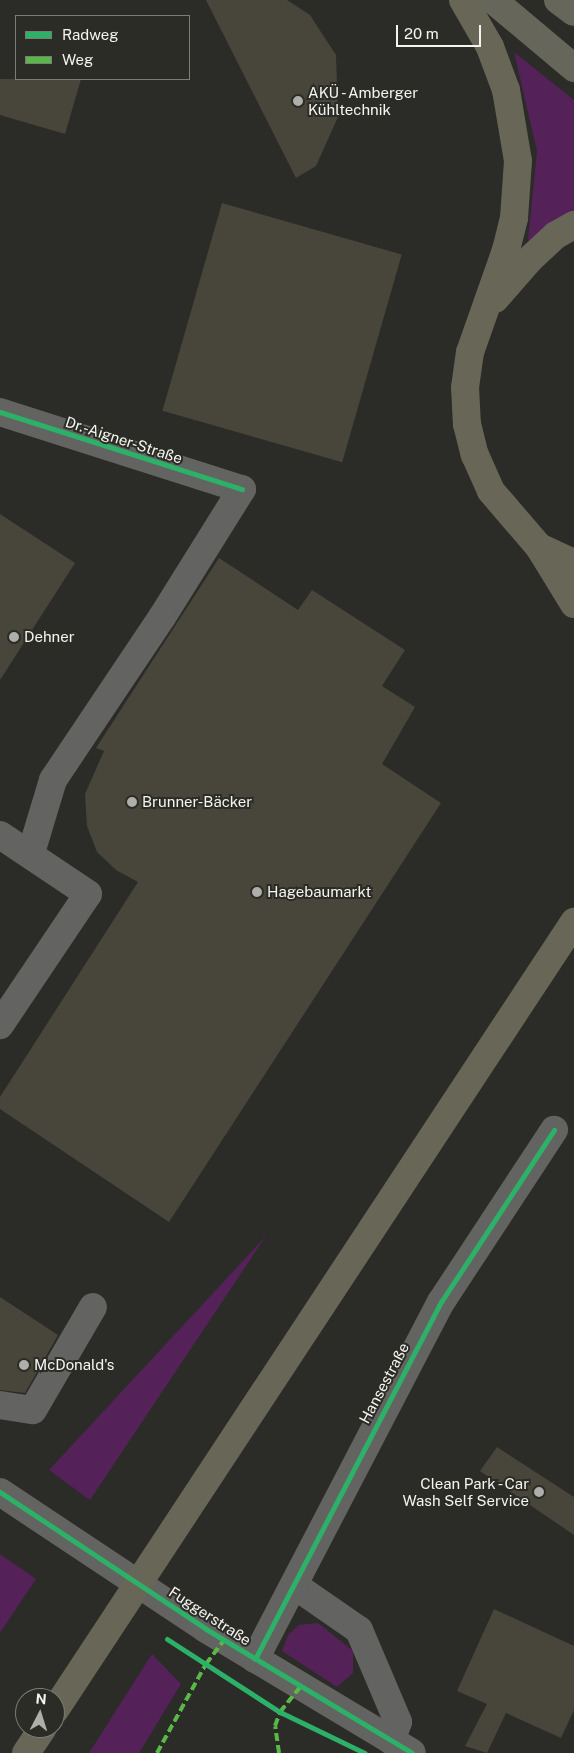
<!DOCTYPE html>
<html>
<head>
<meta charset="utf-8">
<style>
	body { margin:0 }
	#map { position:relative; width:574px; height:1753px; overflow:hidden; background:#2b2b28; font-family:"Public Sans",sans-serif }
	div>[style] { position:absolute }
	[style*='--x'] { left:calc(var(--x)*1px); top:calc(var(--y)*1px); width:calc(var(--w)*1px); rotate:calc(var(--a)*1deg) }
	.green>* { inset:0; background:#542259 }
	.building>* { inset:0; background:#48463a; transform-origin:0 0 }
	.minor>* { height:28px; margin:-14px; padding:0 14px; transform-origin:14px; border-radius:14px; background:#636361 }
	.major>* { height:28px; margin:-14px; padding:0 14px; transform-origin:14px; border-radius:14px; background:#66665b }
	.highway>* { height:28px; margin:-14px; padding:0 14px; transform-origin:14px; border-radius:14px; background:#686656 }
	.quiet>* { height:4px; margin-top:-2px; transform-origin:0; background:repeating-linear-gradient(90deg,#58b947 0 8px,transparent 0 12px) }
	.cycleway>* { height:5px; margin:-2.5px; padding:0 2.5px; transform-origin:2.5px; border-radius:2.5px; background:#2db169 }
	.dots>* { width:14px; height:14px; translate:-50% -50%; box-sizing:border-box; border:2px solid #2c2c27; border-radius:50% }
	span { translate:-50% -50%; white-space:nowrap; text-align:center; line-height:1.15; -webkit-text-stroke:4px #2c2c27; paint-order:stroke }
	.poi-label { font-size:15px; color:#f5f4f1 }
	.left { translate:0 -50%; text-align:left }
	.right { translate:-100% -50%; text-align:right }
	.street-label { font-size:15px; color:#f5f4f1 }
	.legend { position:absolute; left:15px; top:15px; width:175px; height:65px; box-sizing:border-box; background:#2c2c27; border:1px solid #7c7c78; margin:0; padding:6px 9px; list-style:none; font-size:15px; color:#f5f4f1 }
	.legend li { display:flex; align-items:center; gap:10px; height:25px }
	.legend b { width:25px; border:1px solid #7c7c78 }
	.north { position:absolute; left:15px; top:1688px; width:50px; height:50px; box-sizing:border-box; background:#2c2c27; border:1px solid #7c7c78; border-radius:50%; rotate:5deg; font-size:14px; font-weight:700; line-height:20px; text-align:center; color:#f5f4f1 }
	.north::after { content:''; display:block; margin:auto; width:18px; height:22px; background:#aeaeab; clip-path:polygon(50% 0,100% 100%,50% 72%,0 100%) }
	.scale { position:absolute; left:396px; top:25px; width:85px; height:22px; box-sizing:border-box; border:2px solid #f5f4f1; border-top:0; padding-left:6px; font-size:15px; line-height:18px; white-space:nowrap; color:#f5f4f1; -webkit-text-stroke:4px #2c2c27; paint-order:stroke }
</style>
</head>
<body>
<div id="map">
	<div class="green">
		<div style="clip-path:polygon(514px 52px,574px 100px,574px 211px,528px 241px,537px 151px)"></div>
		<div style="clip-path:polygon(266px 1236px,90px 1500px,49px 1470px)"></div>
		<div style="clip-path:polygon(0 1554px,36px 1579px,0 1633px)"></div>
		<div style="clip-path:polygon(318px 1623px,353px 1651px,353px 1673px,337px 1687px,282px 1651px,288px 1635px,299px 1625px)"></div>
		<div style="clip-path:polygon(152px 1654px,181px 1684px,139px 1753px,89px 1753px)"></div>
	</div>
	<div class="building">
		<div style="clip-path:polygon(206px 0,287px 0,310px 15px,336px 55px,338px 117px,316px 166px,296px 178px)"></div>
		<div style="clip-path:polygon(0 79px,81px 79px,65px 134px,0 115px)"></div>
		<div style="left:222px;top:203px;width:187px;height:216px;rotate:16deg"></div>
		<div style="clip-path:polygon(0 514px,75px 563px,0 680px)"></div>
		<div style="clip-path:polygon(219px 558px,298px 610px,312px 590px,405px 650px,382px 686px,415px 707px,382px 764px,441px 803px,169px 1222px,0 1109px,0 1097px,138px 882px,116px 870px,97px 852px,87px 826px,85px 794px,104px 751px,96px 748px)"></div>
		<div style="clip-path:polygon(0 1297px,58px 1335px,25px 1393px,0 1390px)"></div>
		<div style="clip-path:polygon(497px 1447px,574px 1497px,574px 1535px,480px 1471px)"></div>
		<div style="clip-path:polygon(494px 1609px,574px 1646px,574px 1710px,561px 1738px,506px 1713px,487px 1753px,465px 1746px,487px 1704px,457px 1691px)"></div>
	</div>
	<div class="minor">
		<div style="--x:0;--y:412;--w:254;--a:17.7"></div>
		<div style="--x:242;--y:489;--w:151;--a:122"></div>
		<div style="--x:162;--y:617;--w:196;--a:123.8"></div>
		<div style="--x:53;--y:780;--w:76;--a:106.8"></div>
		<div style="--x:0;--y:835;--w:106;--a:33.8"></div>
		<div style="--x:88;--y:894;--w:158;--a:123.9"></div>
		<div style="--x:0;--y:1405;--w:33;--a:9"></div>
		<div style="--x:33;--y:1410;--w:119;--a:-59.8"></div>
		<div style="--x:0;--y:1492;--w:247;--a:33.6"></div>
		<div style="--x:206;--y:1629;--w:240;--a:31"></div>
		<div style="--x:294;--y:1585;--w:79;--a:34.7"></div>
		<div style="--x:359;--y:1630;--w:100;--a:67"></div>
		<div style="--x:398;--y:1722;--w:20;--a:110"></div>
		<div style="--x:255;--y:1659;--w:403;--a:-62.5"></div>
		<div style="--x:441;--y:1302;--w:206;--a:-56.7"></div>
	</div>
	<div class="major">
		<div style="--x:493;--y:0;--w:106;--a:40"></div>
		<div style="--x:558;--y:0;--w:20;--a:37"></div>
	</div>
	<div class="highway">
		<div style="--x:463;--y:0;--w:54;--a:60.1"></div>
		<div style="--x:490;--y:47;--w:46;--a:69.6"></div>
		<div style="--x:506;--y:90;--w:72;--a:80.4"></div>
		<div style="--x:518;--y:161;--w:57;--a:94"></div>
		<div style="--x:514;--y:218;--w:33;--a:104"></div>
		<div style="--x:506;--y:250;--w:108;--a:109.4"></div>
		<div style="--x:470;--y:352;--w:35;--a:98"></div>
		<div style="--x:465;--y:387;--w:37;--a:87"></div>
		<div style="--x:467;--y:424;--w:32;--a:76"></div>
		<div style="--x:475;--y:455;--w:39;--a:66"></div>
		<div style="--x:491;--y:491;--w:74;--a:49.4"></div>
		<div style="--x:539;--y:547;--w:67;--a:58.4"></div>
		<div style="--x:495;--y:299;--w:53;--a:-48.8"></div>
		<div style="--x:530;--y:259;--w:35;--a:-43"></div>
		<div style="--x:556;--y:235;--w:21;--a:-29"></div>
		<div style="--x:539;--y:547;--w:38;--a:25"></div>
		<div style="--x:55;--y:1710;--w:944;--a:-56.63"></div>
		<div style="--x:26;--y:1753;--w:30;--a:-56"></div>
	</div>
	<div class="quiet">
		<div style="--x:157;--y:1753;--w:102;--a:-61.2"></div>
		<div style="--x:206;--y:1664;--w:30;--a:-53"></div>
		<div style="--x:279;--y:1753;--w:27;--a:-98"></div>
		<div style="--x:275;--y:1726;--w:15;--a:-70"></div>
		<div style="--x:280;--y:1712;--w:32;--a:-51"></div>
	</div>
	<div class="cycleway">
		<div style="--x:0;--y:412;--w:254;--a:17.7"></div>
		<div style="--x:0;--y:1492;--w:247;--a:33.6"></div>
		<div style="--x:206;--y:1629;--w:240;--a:31"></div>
		<div style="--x:167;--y:1639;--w:135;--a:32.9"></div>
		<div style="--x:280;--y:1712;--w:94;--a:25.8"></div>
		<div style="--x:255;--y:1659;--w:403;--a:-62.5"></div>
		<div style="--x:441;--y:1302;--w:206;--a:-56.7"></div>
	</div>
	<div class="dots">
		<div style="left:298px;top:101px;background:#aeaeab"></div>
		<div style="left:14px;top:637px;background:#aeaeab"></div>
		<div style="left:132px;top:802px;background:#aeaeab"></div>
		<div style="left:257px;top:892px;background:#aeaeab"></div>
		<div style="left:24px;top:1365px;background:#aeaeab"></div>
		<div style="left:539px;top:1492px;background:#aeaeab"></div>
	</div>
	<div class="poi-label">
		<span class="left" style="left:308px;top:101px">AKÜ - Amberger<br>Kühltechnik</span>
		<span class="left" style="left:24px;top:637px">Dehner</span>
		<span class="left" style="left:142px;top:802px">Brunner-Bäcker</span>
		<span class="left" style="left:267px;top:892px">Hagebaumarkt</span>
		<span class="left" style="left:34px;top:1365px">McDonald's</span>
		<span class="right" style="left:529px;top:1492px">Clean Park - Car<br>Wash Self Service</span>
	</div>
	<div class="street-label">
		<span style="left:124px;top:440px;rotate:18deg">Dr.-Aigner-Straße</span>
		<span style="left:384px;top:1383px;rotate:-62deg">Hansestraße</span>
		<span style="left:210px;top:1616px;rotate:33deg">Fuggerstraße</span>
	</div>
	<ul class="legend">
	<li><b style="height:6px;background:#2db169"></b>Radweg</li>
	<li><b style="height:6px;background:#58b947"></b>Weg</li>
	</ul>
	<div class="north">N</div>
	<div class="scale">20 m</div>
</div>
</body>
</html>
